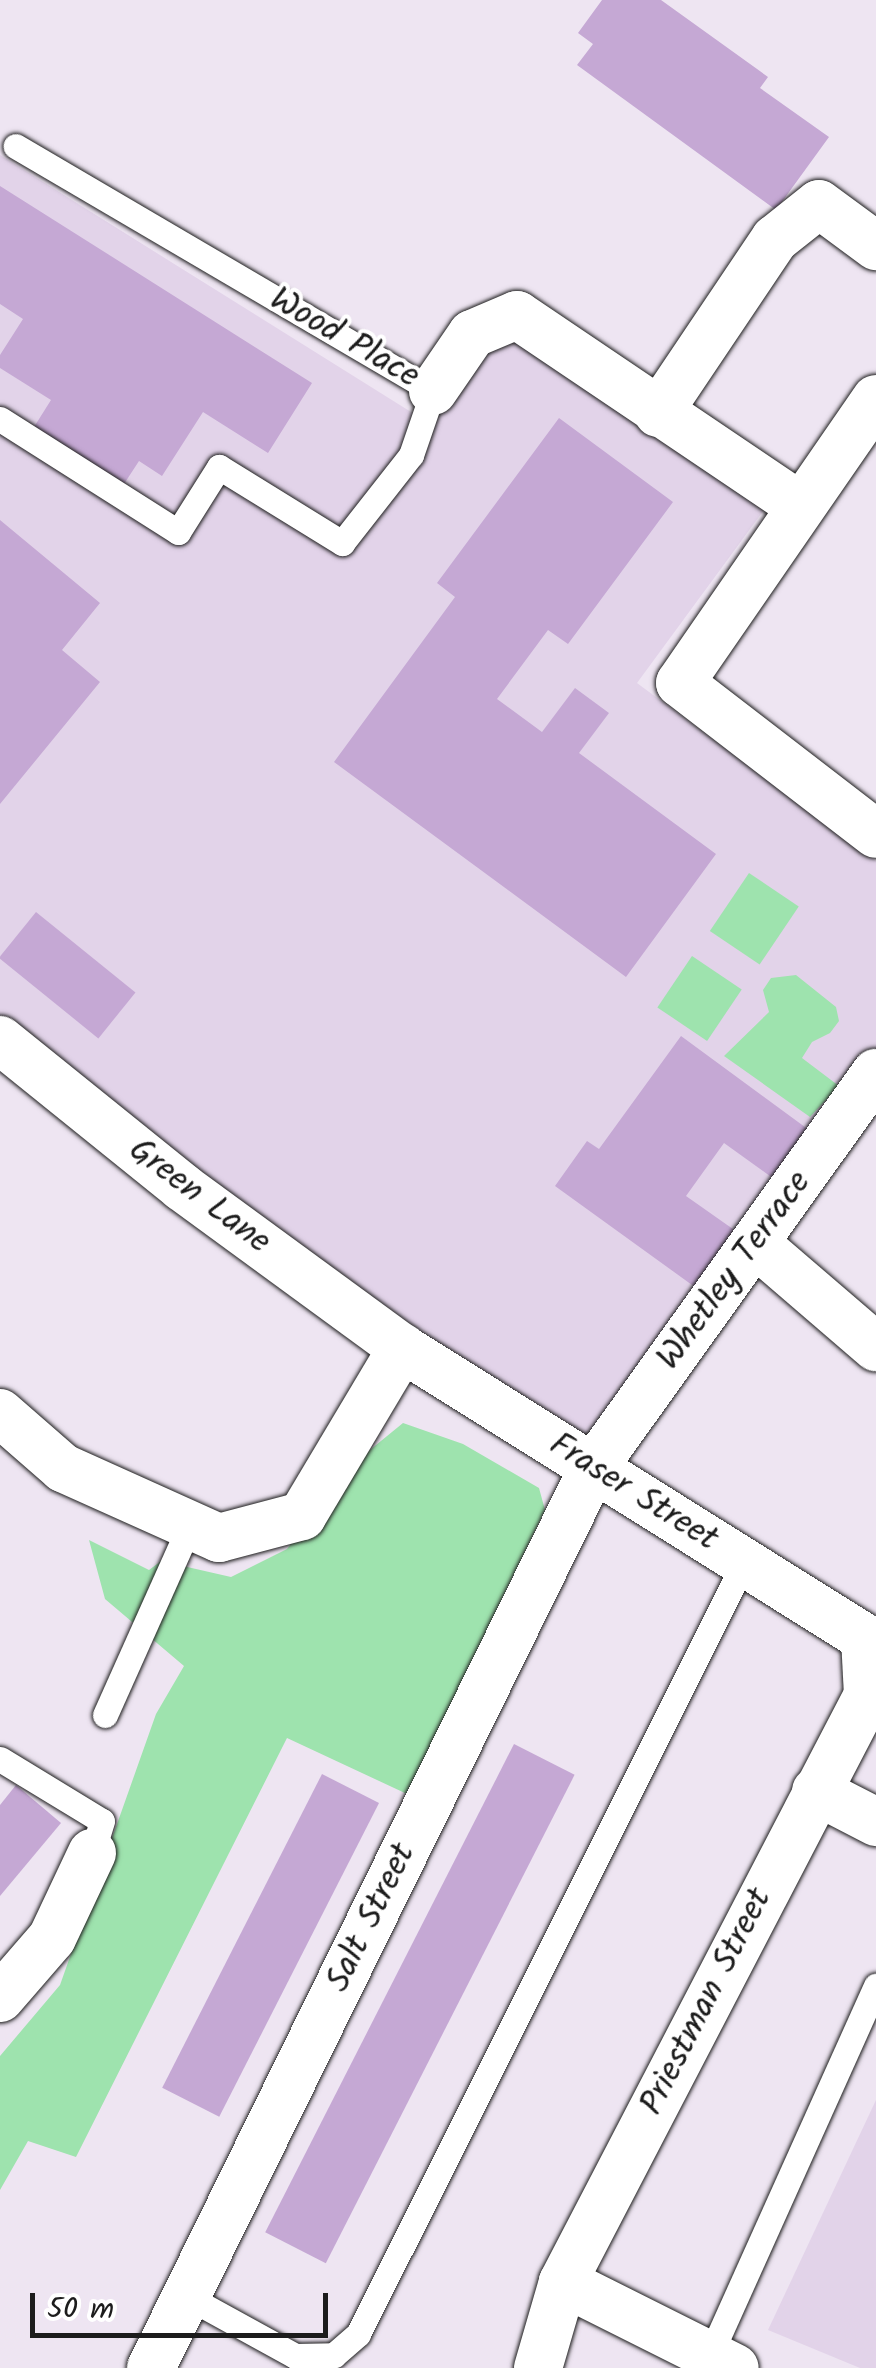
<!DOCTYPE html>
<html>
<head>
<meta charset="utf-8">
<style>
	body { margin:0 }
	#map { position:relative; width:876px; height:2368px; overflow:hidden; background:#eee5f2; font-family:Kalam,sans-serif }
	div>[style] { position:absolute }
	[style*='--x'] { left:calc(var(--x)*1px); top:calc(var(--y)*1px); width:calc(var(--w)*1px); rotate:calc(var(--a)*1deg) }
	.built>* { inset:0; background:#e2d3e9 }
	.green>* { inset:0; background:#9ee3ae; transform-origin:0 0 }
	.building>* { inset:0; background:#c5a8d4; transform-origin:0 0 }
	.roads { filter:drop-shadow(0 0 2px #1c1c1c) drop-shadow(0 0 2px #1c1c1c) }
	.service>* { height:25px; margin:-12.5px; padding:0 12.5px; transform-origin:12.5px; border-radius:12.5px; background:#fff }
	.minor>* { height:48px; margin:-24px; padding:0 24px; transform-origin:24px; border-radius:24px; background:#fff }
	span { translate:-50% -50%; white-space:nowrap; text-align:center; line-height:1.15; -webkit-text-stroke:8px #fff; paint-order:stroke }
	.street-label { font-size:35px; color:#1c1c1c }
	.scale { position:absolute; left:30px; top:2293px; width:298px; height:45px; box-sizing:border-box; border:5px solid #1c1c1c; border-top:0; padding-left:12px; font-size:30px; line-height:35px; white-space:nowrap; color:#1c1c1c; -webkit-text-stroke:8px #fff; paint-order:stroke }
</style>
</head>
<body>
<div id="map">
	<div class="built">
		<div style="clip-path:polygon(0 155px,427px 422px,475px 360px,520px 327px,583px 380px,764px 510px,637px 683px,876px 861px,876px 1051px,592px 1444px,410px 1329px,0 1020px)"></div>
		<div style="clip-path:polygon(876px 2100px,876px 2368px,860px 2368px,768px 2330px)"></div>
	</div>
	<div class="green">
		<div style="left:749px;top:873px;width:60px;height:70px;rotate:34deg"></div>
		<div style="left:692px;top:956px;width:60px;height:62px;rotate:34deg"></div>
		<div style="clip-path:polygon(796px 975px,836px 1007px,839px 1021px,830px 1033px,812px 1042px,802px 1058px,839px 1086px,810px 1117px,724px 1056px,769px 1012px,763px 990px,771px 978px)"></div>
		<div style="clip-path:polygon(403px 1423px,463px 1444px,539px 1488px,545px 1510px,407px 1794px,287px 1738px,76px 2157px,28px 2141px,0 2190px,0 2056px,60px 1985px,156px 1714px,184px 1666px,105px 1599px,89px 1540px,149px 1570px,161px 1561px,231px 1577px,287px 1549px,354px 1463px)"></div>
	</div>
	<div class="building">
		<div style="clip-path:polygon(602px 0,661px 0,768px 77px,760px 88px,829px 137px,776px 210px,577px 65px,593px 44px,578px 33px)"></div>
		<div style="clip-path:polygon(0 186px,312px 383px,268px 453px,203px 412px,162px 476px,139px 461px,124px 484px,34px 427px,51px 400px,0 368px,0 355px,23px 319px,0 304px)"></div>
		<div style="clip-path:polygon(559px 418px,673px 502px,568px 644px,548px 630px,497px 699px,542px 732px,575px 688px,609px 713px,579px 753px,716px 854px,626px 977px,334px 762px,455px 597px,437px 583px)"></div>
		<div style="clip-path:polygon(0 520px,100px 603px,62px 650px,100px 682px,0 804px)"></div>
		<div style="left:36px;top:912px;width:128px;height:59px;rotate:39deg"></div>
		<div style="clip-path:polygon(681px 1036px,809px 1130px,774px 1179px,724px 1143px,686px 1196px,740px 1234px,699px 1290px,555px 1186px,587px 1141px,599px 1149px)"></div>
		<div style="left:514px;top:1744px;width:68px;height:548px;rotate:27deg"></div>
		<div style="left:322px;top:1774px;width:64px;height:352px;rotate:27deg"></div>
		<div style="clip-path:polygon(16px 1785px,61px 1823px,0 1896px,0 1805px)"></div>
	</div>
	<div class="roads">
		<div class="service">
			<div style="--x:0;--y:419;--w:211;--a:32.4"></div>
			<div style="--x:178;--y:532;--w:77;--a:-57.8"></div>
			<div style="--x:219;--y:467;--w:145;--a:31.7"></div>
			<div style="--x:342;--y:543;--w:112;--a:-51.9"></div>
			<div style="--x:411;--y:455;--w:68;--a:-71"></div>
			<div style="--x:433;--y:391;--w:484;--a:-149.6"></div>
			<div style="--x:105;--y:1715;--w:208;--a:-65.9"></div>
			<div style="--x:0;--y:1759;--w:119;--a:31.3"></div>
			<div style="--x:102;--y:1821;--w:34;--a:107"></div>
			<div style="--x:186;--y:2296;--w:124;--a:28.8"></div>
			<div style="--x:295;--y:2356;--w:39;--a:-1"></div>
			<div style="--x:334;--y:2355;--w:32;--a:-41"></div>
			<div style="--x:358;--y:2334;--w:862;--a:-63.41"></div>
			<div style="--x:710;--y:2355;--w:405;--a:-65.8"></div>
		</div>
		<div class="minor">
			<div style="--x:433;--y:391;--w:69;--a:-55.6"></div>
			<div style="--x:472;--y:334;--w:49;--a:-22.9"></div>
			<div style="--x:517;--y:315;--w:340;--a:34"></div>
			<div style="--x:876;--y:399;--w:345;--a:124.6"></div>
			<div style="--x:680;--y:683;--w:247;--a:37.6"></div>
			<div style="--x:658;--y:413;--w:210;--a:-56.1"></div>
			<div style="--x:775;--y:239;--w:56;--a:-38.5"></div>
			<div style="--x:819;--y:204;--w:71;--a:36.4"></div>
			<div style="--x:0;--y:1040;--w:234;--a:38.9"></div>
			<div style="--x:182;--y:1187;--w:273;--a:36.2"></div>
			<div style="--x:402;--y:1348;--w:546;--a:32.06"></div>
			<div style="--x:865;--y:1638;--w:57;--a:87"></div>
			<div style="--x:868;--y:1695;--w:662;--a:117.46"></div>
			<div style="--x:563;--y:2282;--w:90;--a:106.2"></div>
			<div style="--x:755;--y:1243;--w:160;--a:40.7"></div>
			<div style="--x:0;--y:1413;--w:84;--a:41.1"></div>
			<div style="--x:63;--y:1468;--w:171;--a:24.2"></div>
			<div style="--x:219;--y:1538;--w:86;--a:-14.8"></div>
			<div style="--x:302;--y:1516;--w:196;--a:-59.2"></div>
			<div style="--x:816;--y:1791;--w:68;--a:27.3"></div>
			<div style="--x:0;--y:1998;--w:79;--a:-49.1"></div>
			<div style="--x:52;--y:1938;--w:94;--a:-64.8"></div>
			<div style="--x:563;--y:2282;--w:192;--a:26.6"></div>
			<div style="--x:151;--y:2368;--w:1003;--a:-63.84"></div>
			<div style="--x:593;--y:1468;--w:486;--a:-54.4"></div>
		</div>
	</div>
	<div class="street-label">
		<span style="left:344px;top:339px;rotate:30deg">Wood Place</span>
		<span style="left:199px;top:1197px;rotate:37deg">Green Lane</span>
		<span style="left:735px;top:1271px;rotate:-54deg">Whetley Terrace</span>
		<span style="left:633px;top:1493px;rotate:32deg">Fraser Street</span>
		<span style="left:372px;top:1918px;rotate:-64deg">Salt Street</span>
		<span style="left:707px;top:2002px;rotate:-63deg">Priestman Street</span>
	</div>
	<div class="scale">50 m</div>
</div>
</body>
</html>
